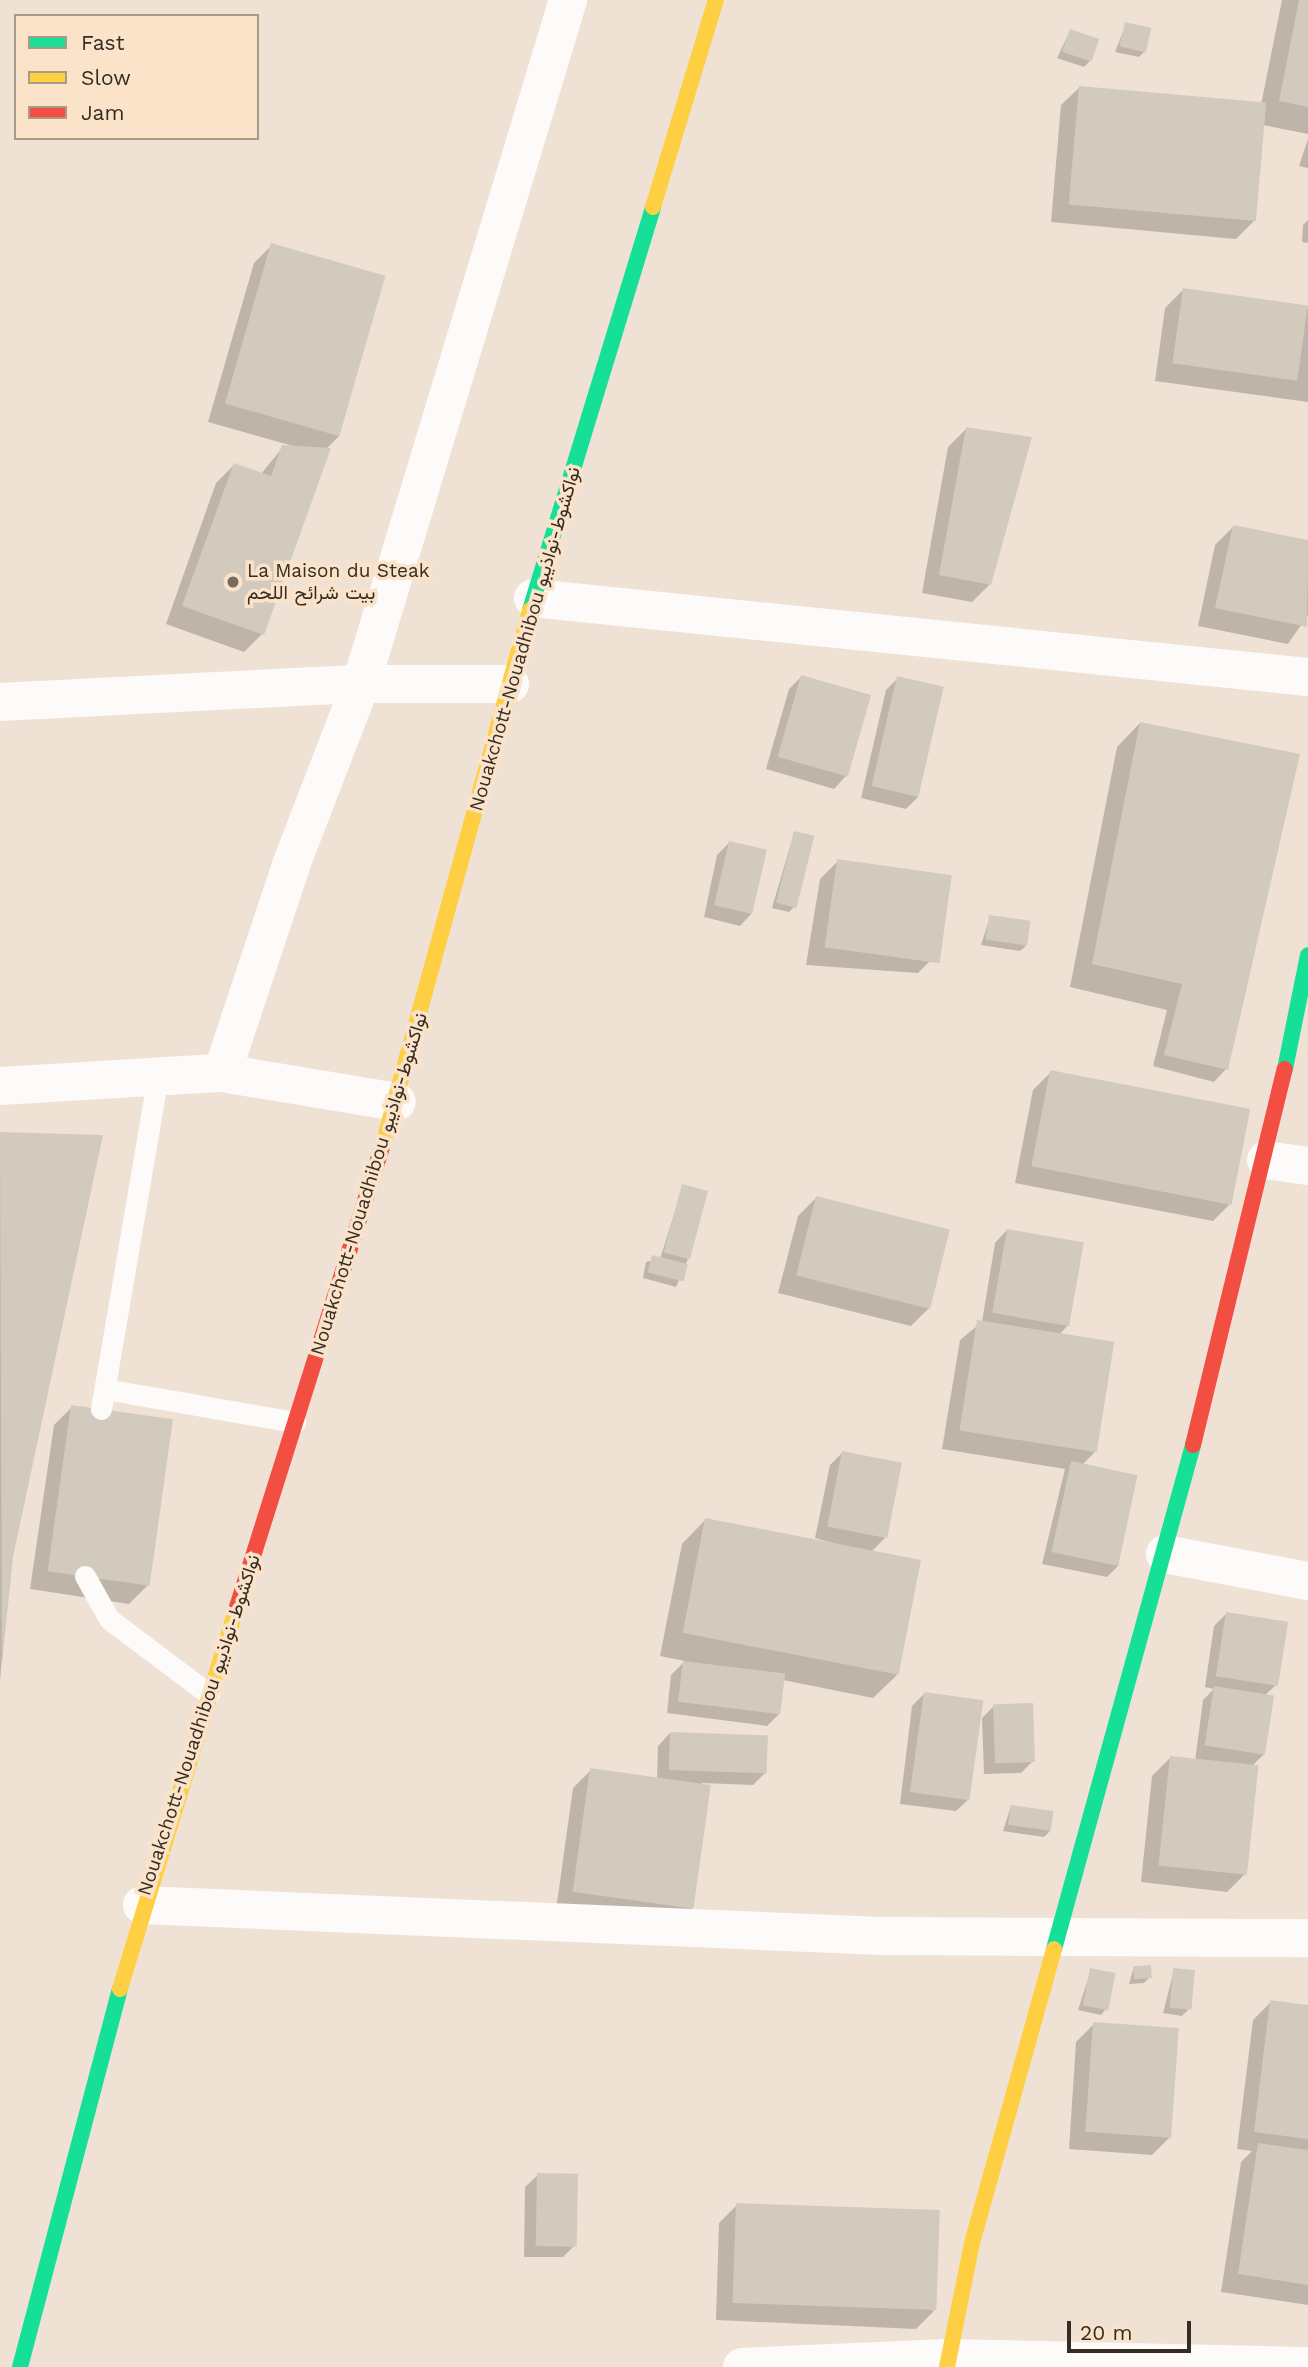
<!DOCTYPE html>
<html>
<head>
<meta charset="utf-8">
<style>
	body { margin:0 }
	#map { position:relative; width:1308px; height:2367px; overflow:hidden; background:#efe2d4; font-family:"Work Sans",Vazirmatn,sans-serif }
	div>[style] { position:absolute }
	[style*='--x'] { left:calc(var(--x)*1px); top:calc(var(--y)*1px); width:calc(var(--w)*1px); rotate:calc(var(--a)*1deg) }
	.shadow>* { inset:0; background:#0003 }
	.building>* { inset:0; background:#d3cabe; transform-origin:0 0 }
	.lane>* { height:21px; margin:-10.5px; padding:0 10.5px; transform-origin:10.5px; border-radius:10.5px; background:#fdfbf9 }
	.street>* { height:38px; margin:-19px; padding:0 19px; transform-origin:19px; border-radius:19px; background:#fdfbf9 }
	.fast>* { height:16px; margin:-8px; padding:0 8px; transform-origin:8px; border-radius:8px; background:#16e098 }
	.slow>* { height:16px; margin:-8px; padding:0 8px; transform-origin:8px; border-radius:8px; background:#ffcf43 }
	.jam>* { height:16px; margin:-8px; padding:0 8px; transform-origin:8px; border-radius:8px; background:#f24e42 }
	.dots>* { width:19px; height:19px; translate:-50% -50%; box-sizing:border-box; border:4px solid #fae3c9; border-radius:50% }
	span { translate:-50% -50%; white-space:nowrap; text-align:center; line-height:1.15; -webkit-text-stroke:7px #fae3c9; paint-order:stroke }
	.poi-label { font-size:19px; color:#352c22 }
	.left { translate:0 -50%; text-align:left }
	.street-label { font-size:19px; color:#352c22 }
	.legend { position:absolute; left:14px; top:14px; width:245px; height:126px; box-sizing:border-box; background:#fae3c9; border:2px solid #ab9a86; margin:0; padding:9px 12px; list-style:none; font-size:21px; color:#352c22 }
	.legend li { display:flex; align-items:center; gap:14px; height:35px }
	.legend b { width:35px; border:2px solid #ab9a86 }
	.scale { position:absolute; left:1067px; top:2321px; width:124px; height:32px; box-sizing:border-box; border:4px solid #352c22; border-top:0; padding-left:9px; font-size:21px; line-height:24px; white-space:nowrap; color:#352c22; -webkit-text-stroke:5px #fae3c9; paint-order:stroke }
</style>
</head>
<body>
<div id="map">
	<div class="shadow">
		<div style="clip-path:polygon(1282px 0,1308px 0,1308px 134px,1263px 125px,1254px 221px,1236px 239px,1051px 222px,1061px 105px,1080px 87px,1261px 105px)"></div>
		<div style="clip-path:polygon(1126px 24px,1145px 51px,1139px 57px,1115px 52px)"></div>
		<div style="clip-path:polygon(1070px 31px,1090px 61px,1084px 67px,1057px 58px)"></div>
		<div style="clip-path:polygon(1308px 139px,1308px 168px,1299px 166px)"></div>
		<div style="clip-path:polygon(1308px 220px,1308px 243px,1302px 242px,1303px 225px)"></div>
		<div style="clip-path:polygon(272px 245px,339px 436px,325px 450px,262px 634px,244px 652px,166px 624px,216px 483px,234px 465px,261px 474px,283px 447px,293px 446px,208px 422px,254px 263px)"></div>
		<div style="clip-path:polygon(1183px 290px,1308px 308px,1308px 402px,1155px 381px,1165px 308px)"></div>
		<div style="clip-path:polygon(966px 429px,990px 584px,972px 602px,922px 593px,948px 447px)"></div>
		<div style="clip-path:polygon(1233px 527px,1308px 542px,1308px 615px,1288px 644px,1198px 626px,1215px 545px)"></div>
		<div style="clip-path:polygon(801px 677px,846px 776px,834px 789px,766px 769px,789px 689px)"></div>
		<div style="clip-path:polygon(898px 678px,918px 797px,906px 809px,861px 798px,886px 690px)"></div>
		<div style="clip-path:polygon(1140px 723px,1226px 1069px,1214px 1082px,1153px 1066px,1167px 1010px,1070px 987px,1117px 747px)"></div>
		<div style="clip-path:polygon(794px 833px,795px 906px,789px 912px,772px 908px)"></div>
		<div style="clip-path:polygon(729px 843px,752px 913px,740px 926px,704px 917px,717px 855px)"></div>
		<div style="clip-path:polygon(838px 861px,936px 955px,918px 973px,806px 965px,820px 879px)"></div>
		<div style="clip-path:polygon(990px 917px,1026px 946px,1020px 951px,981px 945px)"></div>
		<div style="clip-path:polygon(1051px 1072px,1231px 1203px,1213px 1221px,1015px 1183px,1033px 1090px)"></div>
		<div style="clip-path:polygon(0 1134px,100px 1137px,11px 1557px,0 1681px)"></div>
		<div style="clip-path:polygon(683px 1186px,688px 1259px,676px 1287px,643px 1278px,646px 1262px,660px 1259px)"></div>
		<div style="clip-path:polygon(816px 1198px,929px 1308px,911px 1326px,778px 1293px,798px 1216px)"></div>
		<div style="clip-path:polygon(1007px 1230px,1068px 1325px,1059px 1335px,1094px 1453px,1082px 1465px,1119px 1565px,1107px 1577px,1042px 1564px,1065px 1469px,942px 1449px,960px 1340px,982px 1322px,995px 1243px)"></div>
		<div style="clip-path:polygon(72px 1407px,147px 1586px,129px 1604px,30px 1589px,54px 1425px)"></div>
		<div style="clip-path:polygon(842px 1453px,885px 1538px,870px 1553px,897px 1675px,873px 1698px,783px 1680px,779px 1714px,767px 1726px,667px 1713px,671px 1675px,685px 1661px,660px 1656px,682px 1544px,705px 1520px,860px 1551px,815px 1538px,830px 1465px)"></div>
		<div style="clip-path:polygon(1226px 1614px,1276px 1685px,1265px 1695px,1265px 1753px,1251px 1767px,1245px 1874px,1227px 1892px,1141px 1882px,1152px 1776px,1170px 1758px,1195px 1761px,1203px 1700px,1214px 1689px,1205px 1687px,1214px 1626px)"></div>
		<div style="clip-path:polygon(924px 1694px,969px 1799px,956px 1811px,900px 1804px,912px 1706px)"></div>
		<div style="clip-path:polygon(994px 1706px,1033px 1761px,1021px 1773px,984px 1774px,982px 1718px)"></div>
		<div style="clip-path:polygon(670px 1733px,765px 1773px,753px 1785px,702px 1783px,692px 1909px,556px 1910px,573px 1788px,591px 1770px,657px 1779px,658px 1746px)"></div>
		<div style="clip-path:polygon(1011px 1806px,1050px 1831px,1044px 1837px,1003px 1831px)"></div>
		<div style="clip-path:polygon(1134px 1967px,1150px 1977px,1144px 1983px,1129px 1984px)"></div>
		<div style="clip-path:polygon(1091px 1970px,1106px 2009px,1101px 2015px,1078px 2010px)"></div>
		<div style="clip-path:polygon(1174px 1970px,1188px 2010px,1182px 2016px,1163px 2013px)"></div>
		<div style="clip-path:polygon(1271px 2002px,1308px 2006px,1308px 2305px,1221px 2292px,1241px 2162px,1252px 2151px,1237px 2149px,1253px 2020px)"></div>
		<div style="clip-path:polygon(1094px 2024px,1170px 2137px,1152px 2155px,1069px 2149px,1076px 2042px)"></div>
		<div style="clip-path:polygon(538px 2175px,575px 2245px,563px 2257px,524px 2257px,525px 2187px)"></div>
		<div style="clip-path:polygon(737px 2205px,934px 2311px,916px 2329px,716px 2320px,719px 2223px)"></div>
	</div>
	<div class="building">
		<div style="clip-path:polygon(1299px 0,1308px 0,1308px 107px,1279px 101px)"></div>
		<div style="left:1125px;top:22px;width:27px;height:25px;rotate:13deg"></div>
		<div style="left:1070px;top:29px;width:31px;height:24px;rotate:19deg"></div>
		<div style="left:1079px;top:86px;width:188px;height:119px;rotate:5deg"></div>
		<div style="left:271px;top:243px;width:119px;height:167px;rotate:16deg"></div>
		<div style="left:1183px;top:288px;width:126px;height:76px;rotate:8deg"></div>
		<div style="clip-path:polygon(966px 427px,1032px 437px,991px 585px,939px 575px)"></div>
		<div style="clip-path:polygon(282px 445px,331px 448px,264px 635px,182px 606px,234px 463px,271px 476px)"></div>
		<div style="clip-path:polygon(1233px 525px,1308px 540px,1307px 627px,1215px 608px)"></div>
		<div style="left:801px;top:675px;width:73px;height:85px;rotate:16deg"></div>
		<div style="left:897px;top:676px;width:48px;height:113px;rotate:13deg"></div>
		<div style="clip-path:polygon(1140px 722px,1300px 754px,1228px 1070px,1164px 1055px,1182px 984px,1092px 964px)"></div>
		<div style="left:794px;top:831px;width:21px;height:74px;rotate:14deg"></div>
		<div style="left:729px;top:841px;width:39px;height:66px;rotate:13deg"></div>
		<div style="left:837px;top:859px;width:116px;height:89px;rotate:8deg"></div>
		<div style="left:989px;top:915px;width:42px;height:25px;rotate:8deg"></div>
		<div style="left:1050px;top:1070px;width:204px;height:98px;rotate:11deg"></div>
		<div style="clip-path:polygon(0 1132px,103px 1135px,13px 1557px,2px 1663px)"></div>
		<div style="left:682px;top:1184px;width:27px;height:71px;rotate:15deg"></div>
		<div style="left:816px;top:1196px;width:138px;height:82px;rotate:14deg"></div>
		<div style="left:1007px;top:1229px;width:78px;height:85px;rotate:10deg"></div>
		<div style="left:652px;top:1255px;width:37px;height:18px;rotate:14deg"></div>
		<div style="left:977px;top:1320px;width:139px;height:112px;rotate:9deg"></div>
		<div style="left:71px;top:1405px;width:103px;height:168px;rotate:8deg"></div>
		<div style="left:842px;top:1451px;width:61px;height:77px;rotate:11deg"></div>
		<div style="left:1071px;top:1461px;width:68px;height:93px;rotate:12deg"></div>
		<div style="left:705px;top:1518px;width:220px;height:117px;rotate:11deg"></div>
		<div style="left:1226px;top:1612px;width:63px;height:65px;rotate:9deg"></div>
		<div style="left:683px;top:1661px;width:103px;height:41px;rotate:7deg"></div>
		<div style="left:1214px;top:1686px;width:61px;height:60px;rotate:9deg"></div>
		<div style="left:924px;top:1692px;width:60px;height:101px;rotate:8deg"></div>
		<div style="left:1033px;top:1703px;width:59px;height:40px;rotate:88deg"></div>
		<div style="left:670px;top:1732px;width:98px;height:38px;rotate:2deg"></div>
		<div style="left:1170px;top:1756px;width:89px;height:110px;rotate:6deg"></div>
		<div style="left:590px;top:1768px;width:122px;height:125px;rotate:8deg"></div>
		<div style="left:1011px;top:1805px;width:43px;height:20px;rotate:8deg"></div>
		<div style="left:1151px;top:1965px;width:13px;height:18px;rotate:86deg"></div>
		<div style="left:1090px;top:1968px;width:26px;height:38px;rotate:11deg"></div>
		<div style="left:1173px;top:1968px;width:22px;height:40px;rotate:5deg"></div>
		<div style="clip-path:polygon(1270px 2000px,1308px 2005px,1308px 2139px,1254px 2132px)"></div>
		<div style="left:1093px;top:2022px;width:86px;height:110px;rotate:4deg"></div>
		<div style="clip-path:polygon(1258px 2143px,1308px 2150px,1308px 2285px,1238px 2274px)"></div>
		<div style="left:537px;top:2173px;width:41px;height:73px;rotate:1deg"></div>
		<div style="left:736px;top:2203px;width:204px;height:100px;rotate:2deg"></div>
	</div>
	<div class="lane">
		<div style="--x:105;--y:1389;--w:193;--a:9.9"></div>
		<div style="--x:101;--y:1409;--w:337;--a:-80.3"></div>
		<div style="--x:85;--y:1576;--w:49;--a:60.8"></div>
		<div style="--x:109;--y:1619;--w:125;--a:36.9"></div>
	</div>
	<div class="street">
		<div style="--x:533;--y:598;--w:779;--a:5.82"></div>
		<div style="--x:0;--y:702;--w:361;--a:-2.9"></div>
		<div style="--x:361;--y:684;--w:149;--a:0"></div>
		<div style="--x:222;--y:1073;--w:219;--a:-71.6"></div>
		<div style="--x:291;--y:865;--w:194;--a:-68.9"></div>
		<div style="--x:361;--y:684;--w:715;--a:-73.16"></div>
		<div style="--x:0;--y:1086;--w:222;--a:-3.4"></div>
		<div style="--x:222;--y:1073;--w:177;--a:9.4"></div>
		<div style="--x:1266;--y:1160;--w:42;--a:8.1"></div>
		<div style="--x:1165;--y:1554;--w:146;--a:10.7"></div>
		<div style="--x:142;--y:1905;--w:741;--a:2.4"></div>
		<div style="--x:882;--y:1936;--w:426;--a:0.3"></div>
		<div style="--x:742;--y:2367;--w:205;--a:-2.5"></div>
		<div style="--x:947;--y:2358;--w:361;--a:1.3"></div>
	</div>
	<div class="fast">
		<div style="--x:530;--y:610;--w:421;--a:-73"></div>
		<div style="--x:1285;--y:1069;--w:116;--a:-78.6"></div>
		<div style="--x:1054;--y:1949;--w:523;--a:-74.58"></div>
		<div style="--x:20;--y:2367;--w:391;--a:-75.2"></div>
	</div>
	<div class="slow">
		<div style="--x:653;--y:207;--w:216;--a:-73.1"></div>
		<div style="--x:382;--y:1148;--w:558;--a:-74.62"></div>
		<div style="--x:120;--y:1989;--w:400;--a:-73"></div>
		<div style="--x:947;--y:2367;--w:126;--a:-78.6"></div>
		<div style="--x:972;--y:2243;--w:305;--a:-74.4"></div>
	</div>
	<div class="jam">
		<div style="--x:1193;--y:1445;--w:387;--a:-76.3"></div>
		<div style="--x:237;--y:1607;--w:481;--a:-72.5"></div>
	</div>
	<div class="dots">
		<div style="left:233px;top:582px;background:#766c60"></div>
	</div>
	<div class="poi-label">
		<span class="left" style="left:247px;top:582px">La Maison du Steak<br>بيت شرائح اللحم</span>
	</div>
	<div class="street-label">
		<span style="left:525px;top:639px;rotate:-74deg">Nouakchott-Nouadhibou نواكشوط-نواذيبو</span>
		<span style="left:369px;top:1184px;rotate:-73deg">Nouakchott-Nouadhibou نواكشوط-نواذيبو</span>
		<span style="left:199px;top:1725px;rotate:-72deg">Nouakchott-Nouadhibou نواكشوط-نواذيبو</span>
	</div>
	<ul class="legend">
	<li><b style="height:9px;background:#16e098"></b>Fast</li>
	<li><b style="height:9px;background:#ffcf43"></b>Slow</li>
	<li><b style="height:9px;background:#f24e42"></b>Jam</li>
	</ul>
	<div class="scale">20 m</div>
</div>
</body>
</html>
